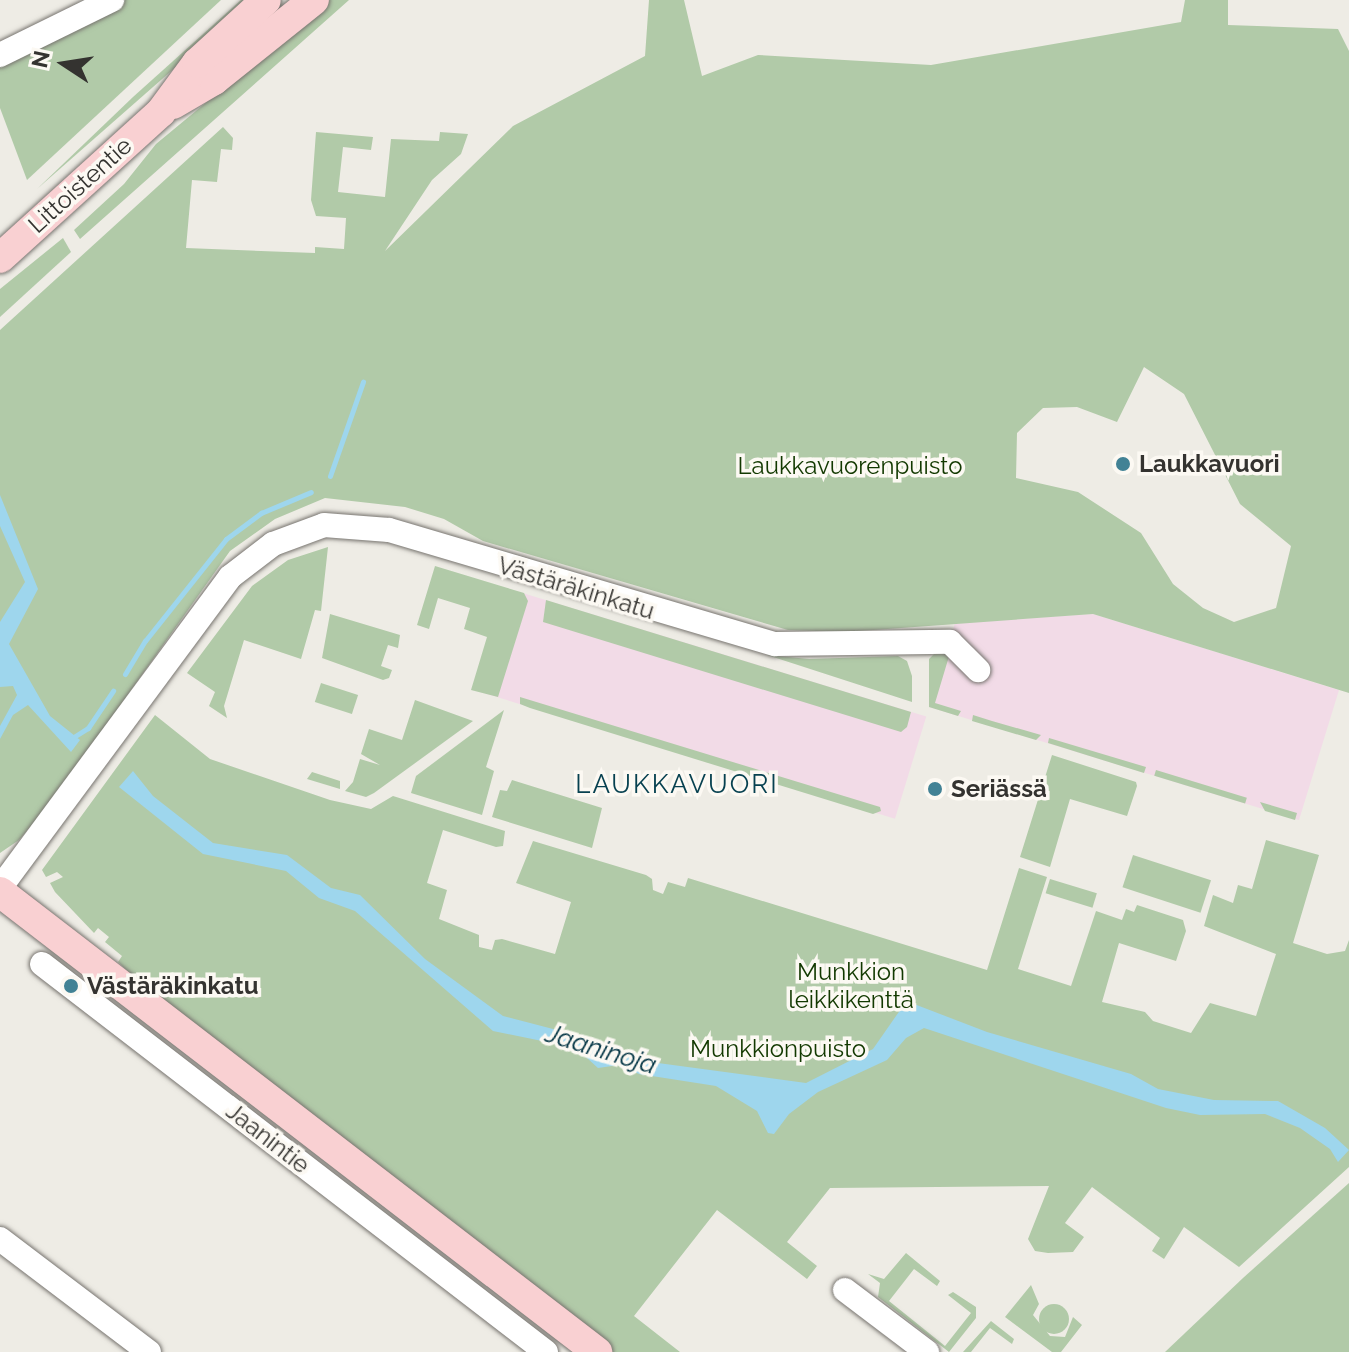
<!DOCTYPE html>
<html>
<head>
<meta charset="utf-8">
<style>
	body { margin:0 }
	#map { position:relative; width:1349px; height:1352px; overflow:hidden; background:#eeece5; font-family:Raleway,sans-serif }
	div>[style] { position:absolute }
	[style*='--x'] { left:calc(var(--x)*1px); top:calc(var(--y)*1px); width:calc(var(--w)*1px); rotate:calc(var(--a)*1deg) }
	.industrial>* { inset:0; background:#f2dbe7; transform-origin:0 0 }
	.green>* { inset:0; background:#b1caa8; transform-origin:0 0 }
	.round { border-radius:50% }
	.water>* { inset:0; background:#9ed6ed }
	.stream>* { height:5px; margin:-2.5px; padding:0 2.5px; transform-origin:2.5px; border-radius:2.5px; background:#9ed6ed }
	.roads { filter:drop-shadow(0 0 2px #77746f) drop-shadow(0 0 2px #77746f) }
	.minor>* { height:24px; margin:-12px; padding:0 12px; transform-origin:12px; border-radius:12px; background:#fff }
	.major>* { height:30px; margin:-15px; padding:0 15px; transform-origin:15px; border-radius:15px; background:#f9d0d2 }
	.dots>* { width:22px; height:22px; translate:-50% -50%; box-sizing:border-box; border:4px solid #fcf9f3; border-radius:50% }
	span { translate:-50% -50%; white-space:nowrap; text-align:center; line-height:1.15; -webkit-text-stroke:7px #fcf9f3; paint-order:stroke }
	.street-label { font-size:24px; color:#343330 }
	.poi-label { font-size:24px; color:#343330; font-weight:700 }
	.left { translate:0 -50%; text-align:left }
	.park-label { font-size:24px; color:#123900 }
	.neighbourhood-label { font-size:26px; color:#074150; letter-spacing:2px }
	.water-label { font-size:26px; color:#003343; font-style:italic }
	.north { position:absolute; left:24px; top:24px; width:80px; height:80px; -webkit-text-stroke:6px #fcf9f3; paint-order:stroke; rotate:282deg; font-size:22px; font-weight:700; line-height:32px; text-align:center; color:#343330 }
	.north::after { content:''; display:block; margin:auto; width:28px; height:36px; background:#343330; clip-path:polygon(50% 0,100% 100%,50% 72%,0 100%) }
</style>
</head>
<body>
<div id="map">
	<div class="industrial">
		<div style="left:516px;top:591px;width:429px;height:107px;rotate:17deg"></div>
		<div style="clip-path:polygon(1093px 614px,1339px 690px,1299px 820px,929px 707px,955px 623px)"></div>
	</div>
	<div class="green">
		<div style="clip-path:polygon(121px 0,221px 0,27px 180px,0 108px,0 60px)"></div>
		<div style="clip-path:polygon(241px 0,252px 0,37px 189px,133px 97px)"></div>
		<div style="clip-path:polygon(330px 0,349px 0,80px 239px,74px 230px,124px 184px,156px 144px)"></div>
		<div style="clip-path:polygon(evenodd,649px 0,684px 0,702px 76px,758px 55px,931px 65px,1181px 22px,1185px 0,1228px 0,1228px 25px,1338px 29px,1349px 51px,1349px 693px,1093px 614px,846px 632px,788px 630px,483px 541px,444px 519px,405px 507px,325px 498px,275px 519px,230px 551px,50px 804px,19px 840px,0 853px,0 330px,223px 127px,233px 138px,232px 150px,221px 149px,217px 182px,192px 180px,186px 248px,315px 253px,315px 247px,344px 249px,346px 218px,316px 216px,311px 200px,316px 132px,373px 137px,371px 150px,343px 147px,338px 192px,385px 197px,391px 139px,439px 141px,440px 132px,468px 134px,461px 154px,432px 180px,385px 251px,513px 126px,645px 56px,649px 0,1144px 367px,1184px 394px,1240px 504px,1291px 546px,1276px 608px,1234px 622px,1203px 608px,1173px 584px,1141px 533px,1078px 492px,1016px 478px,1017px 433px,1043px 408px,1077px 407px,1117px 422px,1144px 367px)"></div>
		<div style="clip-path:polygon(63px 238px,71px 252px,0 317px,0 289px)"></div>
		<div style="clip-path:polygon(328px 547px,321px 611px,315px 610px,301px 659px,244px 640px,224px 706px,227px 718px,209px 706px,215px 692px,187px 673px,252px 586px,288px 560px)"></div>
		<div style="clip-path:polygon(435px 566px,524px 593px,528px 601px,498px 697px,471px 690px,487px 637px,464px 629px,470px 608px,438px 598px,429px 629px,417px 625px)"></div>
		<div style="clip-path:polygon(546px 600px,911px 712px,907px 727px,901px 732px,543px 622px)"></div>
		<div style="clip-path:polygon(330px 614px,400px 635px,398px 648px,388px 645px,381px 666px,392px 670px,389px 678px,383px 680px,322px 658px)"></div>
		<div style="clip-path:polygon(936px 652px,950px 653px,935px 703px,961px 711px,958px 716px,929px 707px,929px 659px)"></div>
		<div style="clip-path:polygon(767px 655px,809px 659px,898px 656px,907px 661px,912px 676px,912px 702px)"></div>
		<div style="left:321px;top:683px;width:39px;height:20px;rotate:18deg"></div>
		<div style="clip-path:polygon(520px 697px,880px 807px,881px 811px,873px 814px,530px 708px,520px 704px)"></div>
		<div style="clip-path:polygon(415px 700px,473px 721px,374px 793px,366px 797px,345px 791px,353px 782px,360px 759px,380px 765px,361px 754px,369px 729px,402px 740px)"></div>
		<div style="clip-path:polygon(504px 710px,486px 767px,494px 771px,482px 815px,411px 793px,416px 776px)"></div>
		<div style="clip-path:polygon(155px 715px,210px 759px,330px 800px,371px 809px,393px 796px,505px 831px,503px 846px,496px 847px,443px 830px,427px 883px,447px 890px,439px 919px,479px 935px,479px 947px,492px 950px,495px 940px,502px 939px,555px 954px,571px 902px,516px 883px,533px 841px,646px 875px,652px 879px,653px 890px,663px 894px,668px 882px,685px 887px,688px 878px,987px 970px,1019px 868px,1047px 877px,1018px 969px,1071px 986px,1096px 911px,1122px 920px,1126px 909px,1134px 912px,1137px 905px,1183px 920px,1186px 931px,1176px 961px,1119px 943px,1102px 1002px,1145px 1012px,1153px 1021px,1191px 1033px,1210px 1003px,1256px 1016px,1276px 954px,1204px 926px,1213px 895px,1233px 903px,1238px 885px,1252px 889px,1266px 840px,1319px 855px,1293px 943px,1327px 954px,1345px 951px,1349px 940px,1349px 1167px,1239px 1267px,1184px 1227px,1164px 1259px,1152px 1251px,1160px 1238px,1092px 1187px,1065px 1223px,1084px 1237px,1073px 1252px,1048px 1253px,1035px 1251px,1028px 1239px,1049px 1186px,830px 1188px,787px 1242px,817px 1266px,807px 1279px,717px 1210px,634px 1316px,680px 1352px,613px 1352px,159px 1002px,118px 962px,122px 956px,105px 942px,109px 937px,98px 928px,94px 933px,55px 892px,50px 883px,63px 877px,57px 872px,46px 877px,42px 870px)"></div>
		<div style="clip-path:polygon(973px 715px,992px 721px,1041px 735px,1036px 740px,972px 721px)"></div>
		<div style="clip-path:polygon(1049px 738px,1146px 767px,1144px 773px,1048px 743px)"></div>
		<div style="clip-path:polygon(1052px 755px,1136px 782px,1137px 786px,1127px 816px,1070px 799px,1050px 867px,1020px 857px)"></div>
		<div style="left:1156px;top:770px;width:95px;height:6px;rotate:17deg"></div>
		<div style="clip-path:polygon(312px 772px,340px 781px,340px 789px,307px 779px)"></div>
		<div style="clip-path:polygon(512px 780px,602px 808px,592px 848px,492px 817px,500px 790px,507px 791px)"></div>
		<div style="clip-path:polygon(1260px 802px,1297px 813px,1295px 820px,1265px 811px)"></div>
		<div style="left:1133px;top:855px;width:82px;height:34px;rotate:18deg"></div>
		<div style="left:1050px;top:879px;width:49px;height:15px;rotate:17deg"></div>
		<div style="clip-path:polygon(1349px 1183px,1349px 1352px,1165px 1352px,1243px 1278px)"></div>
		<div style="clip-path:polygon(906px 1253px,940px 1281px,937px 1286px,914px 1269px,889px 1301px,945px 1346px,971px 1313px,948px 1295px,953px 1292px,976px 1307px,976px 1318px,949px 1352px,878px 1297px,880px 1283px,868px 1274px,884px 1279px)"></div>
		<div style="clip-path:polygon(1031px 1285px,1039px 1304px,1033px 1315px,1050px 1336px,1065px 1337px,1073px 1317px,1082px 1325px,1061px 1352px,1052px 1352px,1005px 1317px)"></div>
		<div class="round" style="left:1039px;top:1304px;width:30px;height:30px"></div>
		<div style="clip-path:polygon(991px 1321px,1014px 1339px,1012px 1344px,990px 1328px,971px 1352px,963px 1352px)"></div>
	</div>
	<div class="water">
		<div style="clip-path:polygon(0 495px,38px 589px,9px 644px,50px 716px,80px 740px,71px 752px,28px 705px,13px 715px,0 739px,0 726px,17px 695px,13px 686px,0 687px,0 622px,25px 582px,0 526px)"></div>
		<div style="clip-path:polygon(133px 771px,153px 796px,213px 843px,287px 855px,331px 888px,360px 895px,425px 959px,503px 1016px,576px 1035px,643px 1061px,806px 1083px,873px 1049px,903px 1006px,914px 1004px,987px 1032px,1131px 1074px,1158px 1089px,1214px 1100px,1278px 1101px,1325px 1128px,1349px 1150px,1338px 1162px,1330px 1149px,1300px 1128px,1265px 1114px,1200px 1115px,1166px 1108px,924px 1028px,906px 1038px,887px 1060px,818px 1092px,789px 1114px,774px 1134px,768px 1133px,757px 1111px,716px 1086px,639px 1074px,619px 1065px,598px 1068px,576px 1048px,493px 1031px,355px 911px,319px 898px,286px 871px,203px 854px,119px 787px)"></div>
	</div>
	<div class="stream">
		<div style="--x:330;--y:476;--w:100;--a:-70.7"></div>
		<div style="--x:125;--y:674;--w:39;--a:-59"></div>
		<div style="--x:145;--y:641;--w:130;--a:-51.5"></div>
		<div style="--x:226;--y:539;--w:44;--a:-36.6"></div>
		<div style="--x:261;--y:513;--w:54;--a:-22.8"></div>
		<div style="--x:72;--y:738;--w:19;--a:-32"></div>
		<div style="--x:88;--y:728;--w:45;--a:-56"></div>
	</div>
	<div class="roads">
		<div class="minor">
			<div style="--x:0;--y:55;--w:125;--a:-26.2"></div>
			<div style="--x:0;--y:888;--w:387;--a:-53.5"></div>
			<div style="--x:230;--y:577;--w:54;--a:-37.5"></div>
			<div style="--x:273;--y:544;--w:54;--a:-20.4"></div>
			<div style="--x:324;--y:525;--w:65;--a:4.4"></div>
			<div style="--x:389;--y:530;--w:402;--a:16.5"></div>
			<div style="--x:775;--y:644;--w:175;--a:-0.7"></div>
			<div style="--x:950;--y:642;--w:40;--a:45"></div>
			<div style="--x:42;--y:964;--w:636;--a:37.59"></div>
			<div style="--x:0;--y:1239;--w:187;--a:37.2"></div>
			<div style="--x:845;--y:1290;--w:103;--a:37.1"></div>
		</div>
		<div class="major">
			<div style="--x:173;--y:104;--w:48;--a:-30.3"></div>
			<div style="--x:214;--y:80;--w:128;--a:-38.7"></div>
			<div style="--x:0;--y:258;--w:217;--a:-42.2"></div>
			<div style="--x:161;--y:112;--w:61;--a:-53.7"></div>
			<div style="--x:197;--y:63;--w:93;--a:-42.4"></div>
			<div style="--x:0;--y:892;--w:754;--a:37.61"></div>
		</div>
	</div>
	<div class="dots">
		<div style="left:1123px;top:464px;background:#428295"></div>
		<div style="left:935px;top:789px;background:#428295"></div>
		<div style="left:71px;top:986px;background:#428295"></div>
	</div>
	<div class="street-label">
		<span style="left:80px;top:185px;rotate:-42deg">Littoistentie</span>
		<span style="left:576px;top:588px;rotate:17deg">Västäräkinkatu</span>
		<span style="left:268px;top:1138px;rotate:38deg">Jaanintie</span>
	</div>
	<div class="poi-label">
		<span class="left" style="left:1139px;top:464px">Laukkavuori</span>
		<span class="left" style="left:951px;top:789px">Seriässä</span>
		<span class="left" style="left:87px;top:986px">Västäräkinkatu</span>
	</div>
	<div class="park-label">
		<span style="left:850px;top:466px">Laukkavuorenpuisto</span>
		<span style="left:851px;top:986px">Munkkion<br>leikkikenttä</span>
		<span style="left:778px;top:1049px">Munkkionpuisto</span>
	</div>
	<div class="neighbourhood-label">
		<span style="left:677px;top:785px">LAUKKAVUORI</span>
	</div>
	<div class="water-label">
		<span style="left:601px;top:1050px;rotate:17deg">Jaaninoja</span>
	</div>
	<div class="north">N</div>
</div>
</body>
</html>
